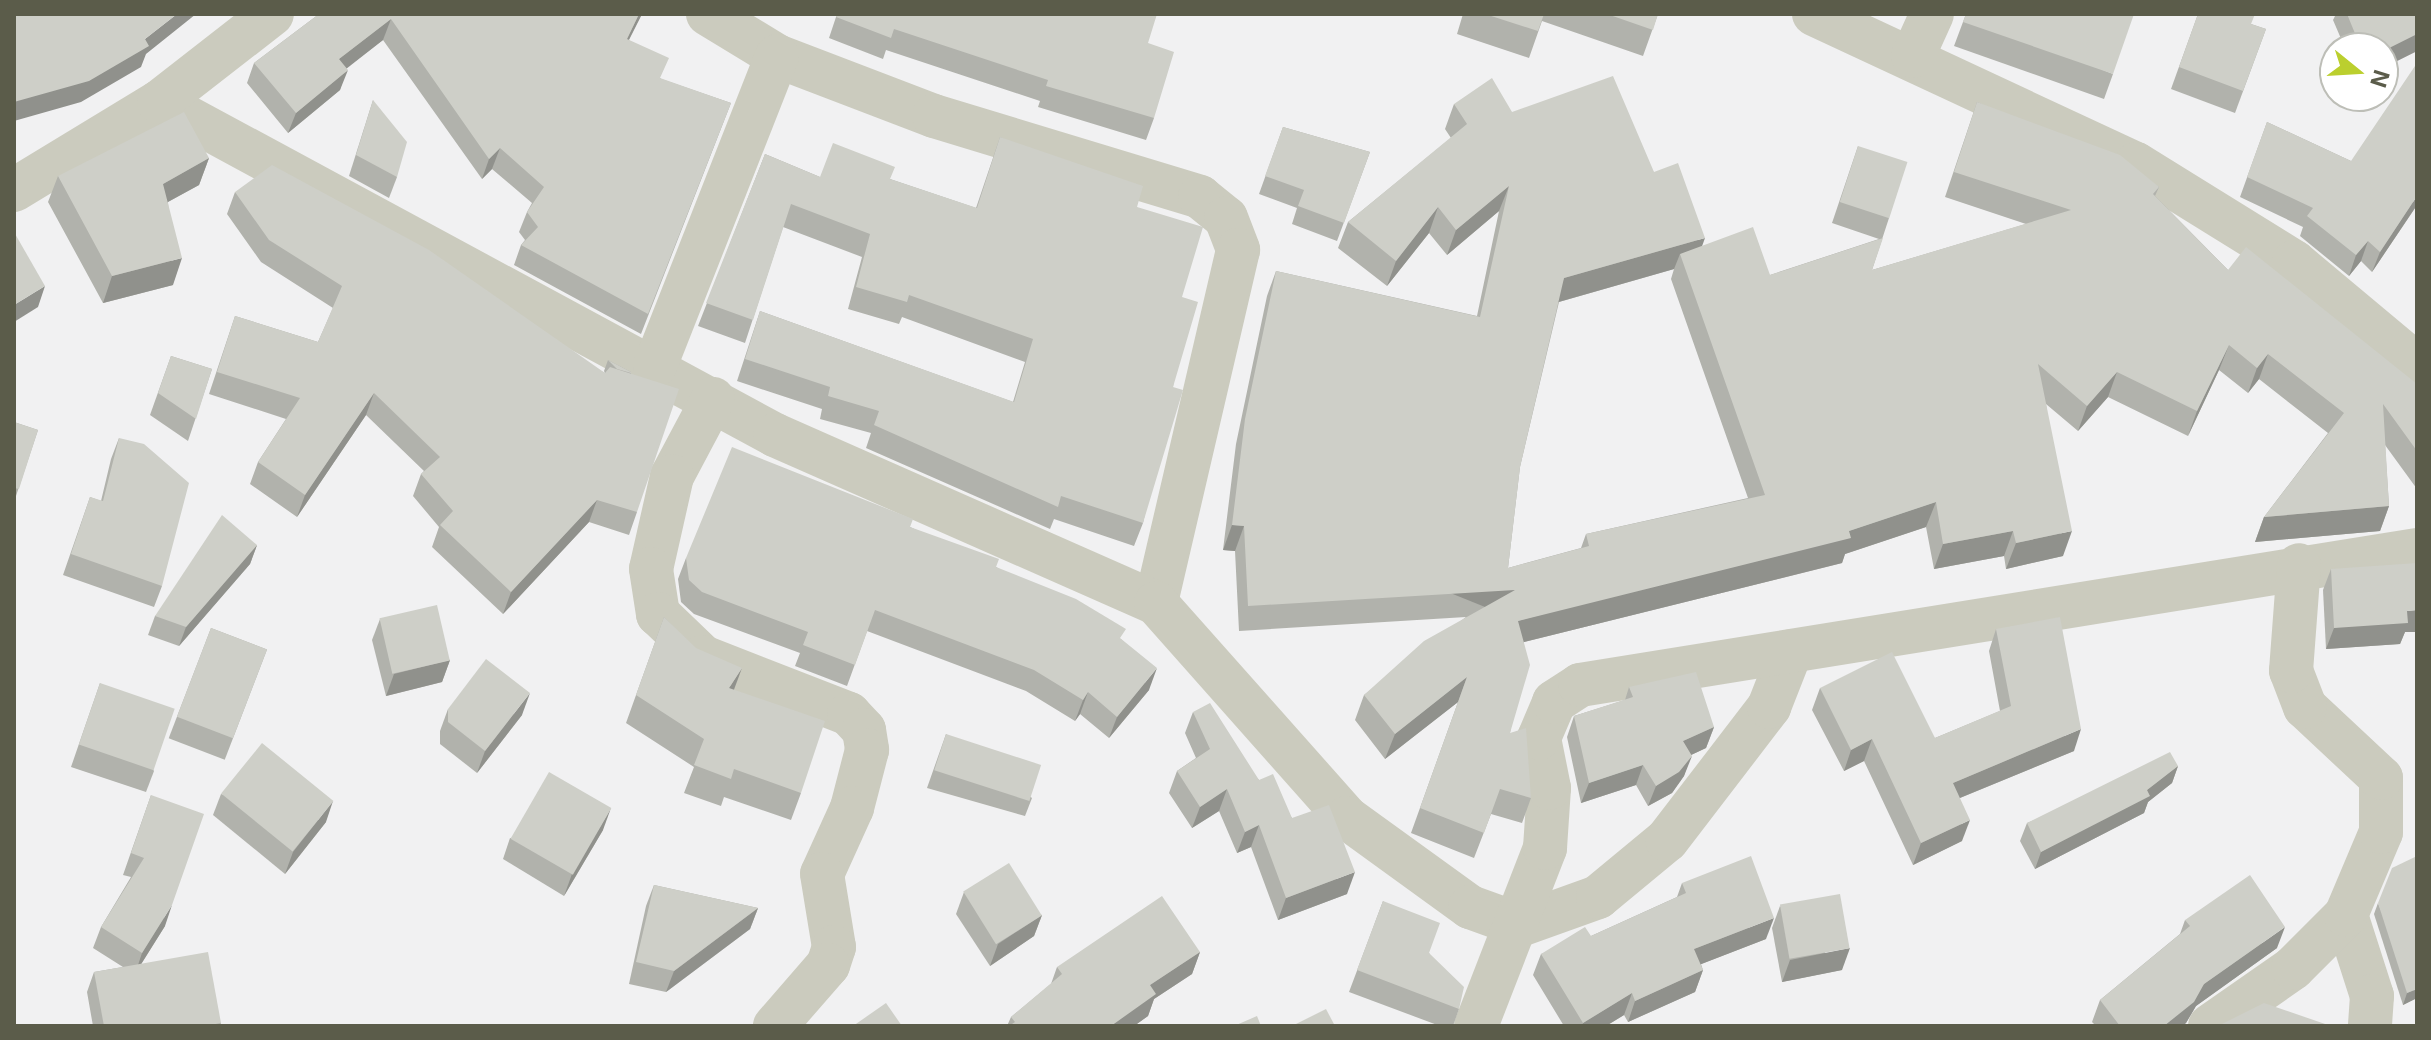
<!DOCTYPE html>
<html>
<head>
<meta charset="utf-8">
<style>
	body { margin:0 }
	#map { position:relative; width:2431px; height:1040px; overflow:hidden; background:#f1f1f2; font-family:Inter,sans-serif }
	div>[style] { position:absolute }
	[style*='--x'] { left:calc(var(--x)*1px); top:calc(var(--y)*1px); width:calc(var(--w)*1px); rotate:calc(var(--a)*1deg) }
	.minor>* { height:44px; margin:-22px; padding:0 22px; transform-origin:22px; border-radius:22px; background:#cbcbbe }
	.wall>* { inset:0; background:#b1b2ac; transform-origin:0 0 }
	.shaded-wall>* { inset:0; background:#90918c; transform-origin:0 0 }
	.building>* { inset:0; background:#cecfc8; transform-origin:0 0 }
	span { translate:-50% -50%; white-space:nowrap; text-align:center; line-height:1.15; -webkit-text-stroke:8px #fff; paint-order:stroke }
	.frame { position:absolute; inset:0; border:16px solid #5b5c4a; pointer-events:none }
	.north { position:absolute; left:2319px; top:32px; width:80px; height:80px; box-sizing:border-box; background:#fff; border:2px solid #bdbeb7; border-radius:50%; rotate:108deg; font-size:22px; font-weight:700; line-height:32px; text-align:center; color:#5b5c4a }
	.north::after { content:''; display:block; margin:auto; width:28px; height:36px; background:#bbcf2e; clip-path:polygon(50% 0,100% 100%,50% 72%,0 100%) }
</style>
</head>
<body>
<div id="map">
	<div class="minor">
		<div style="--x:708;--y:14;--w:81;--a:31.3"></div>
		<div style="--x:777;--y:56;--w:168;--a:20.9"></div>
		<div style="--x:934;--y:116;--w:278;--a:16.9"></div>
		<div style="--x:1200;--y:197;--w:33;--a:39"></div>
		<div style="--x:1226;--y:218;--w:34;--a:69"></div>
		<div style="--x:1238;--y:250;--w:362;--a:103.1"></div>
		<div style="--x:1814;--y:14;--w:355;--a:25"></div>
		<div style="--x:2136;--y:164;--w:186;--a:31.8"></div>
		<div style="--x:2294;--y:262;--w:160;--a:39.9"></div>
		<div style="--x:1913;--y:56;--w:46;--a:-65.7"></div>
		<div style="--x:159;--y:102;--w:700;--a:28.39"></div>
		<div style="--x:775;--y:435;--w:416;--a:23.8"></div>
		<div style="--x:1156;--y:603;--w:288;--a:48.4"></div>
		<div style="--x:1347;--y:818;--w:152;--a:35.9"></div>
		<div style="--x:1470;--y:907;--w:53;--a:19.8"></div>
		<div style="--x:1520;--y:925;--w:83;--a:-19.7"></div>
		<div style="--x:1598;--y:897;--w:89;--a:-39.6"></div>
		<div style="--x:1667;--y:840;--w:168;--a:-52.5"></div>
		<div style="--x:1769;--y:707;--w:60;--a:-68.6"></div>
		<div style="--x:14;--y:190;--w:170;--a:-31.3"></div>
		<div style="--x:159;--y:102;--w:143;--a:-37.9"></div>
		<div style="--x:655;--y:366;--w:333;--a:-68.5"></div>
		<div style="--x:713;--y:399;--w:87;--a:118"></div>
		<div style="--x:672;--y:476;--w:95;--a:102.7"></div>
		<div style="--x:651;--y:569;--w:46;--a:81.2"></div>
		<div style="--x:658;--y:614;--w:62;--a:43.7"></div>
		<div style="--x:703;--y:657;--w:157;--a:21.3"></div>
		<div style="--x:849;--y:714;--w:22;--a:47"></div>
		<div style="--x:864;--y:730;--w:20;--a:81"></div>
		<div style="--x:867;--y:750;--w:60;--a:104.5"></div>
		<div style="--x:852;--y:808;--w:72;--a:114.4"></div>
		<div style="--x:822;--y:874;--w:74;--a:80.7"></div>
		<div style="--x:834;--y:947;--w:19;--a:108"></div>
		<div style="--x:828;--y:965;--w:81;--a:131"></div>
		<div style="--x:2346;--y:915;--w:85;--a:72.2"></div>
		<div style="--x:2372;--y:996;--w:30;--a:94"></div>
		<div style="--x:1476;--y:1026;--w:191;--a:-68.8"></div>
		<div style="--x:1545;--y:848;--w:60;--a:-86.2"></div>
		<div style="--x:1549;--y:788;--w:51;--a:-101.3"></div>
		<div style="--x:1539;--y:738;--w:39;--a:-67"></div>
		<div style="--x:1554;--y:702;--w:31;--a:-33"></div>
		<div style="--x:1580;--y:685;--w:848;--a:-9.16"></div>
		<div style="--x:2210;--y:1026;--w:101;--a:-34.9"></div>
		<div style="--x:2293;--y:968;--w:75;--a:-45"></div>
		<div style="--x:2346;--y:915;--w:90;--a:-67.1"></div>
		<div style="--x:2381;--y:832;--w:54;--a:-90"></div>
		<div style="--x:2381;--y:778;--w:104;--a:-136.9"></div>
		<div style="--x:2305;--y:707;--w:39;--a:-111"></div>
		<div style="--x:2291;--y:671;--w:106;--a:-85.7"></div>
	</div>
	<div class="wall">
		<div style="clip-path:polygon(319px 14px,642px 14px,629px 40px,661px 79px,731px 103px,641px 334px,514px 265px,521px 245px,525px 240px,519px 232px,527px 212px,532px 203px,492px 169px,482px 179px,383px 40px,346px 68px,340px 90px,288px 133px,247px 83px,254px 63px)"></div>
		<div style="clip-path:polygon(837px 14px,1148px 43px,1154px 118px,1146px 140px,1038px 107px,1040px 101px,886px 50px,883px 59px,829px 38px)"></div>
		<div style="clip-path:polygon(1463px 14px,1658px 14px,1643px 56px,1542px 21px,1529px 58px,1457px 34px)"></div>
		<div style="clip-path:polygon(1966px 14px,2113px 74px,2104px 99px,1954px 46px)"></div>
		<div style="clip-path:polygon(2198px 14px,2251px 24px,2266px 29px,2235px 113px,2171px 89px)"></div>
		<div style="clip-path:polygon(2336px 14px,2417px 14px,2417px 51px,2383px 68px,2383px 48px,2345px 48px,2333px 20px)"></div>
		<div style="clip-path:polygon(373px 100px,397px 177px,389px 198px,349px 176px)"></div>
		<div style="clip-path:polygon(evenodd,1977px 102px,2159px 187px,2155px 196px,2228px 270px,2417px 384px,2417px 489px,2385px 445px,2389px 506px,2380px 531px,2255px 542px,2264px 517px,2328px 433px,2259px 379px,2248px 393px,2219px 370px,2188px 436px,2108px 397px,2078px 431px,2046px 404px,2063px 556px,2006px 569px,2004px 556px,1934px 569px,1926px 527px,1845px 554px,1842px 563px,1524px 642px,1510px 733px,1531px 798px,1522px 823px,1491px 814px,1474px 858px,1411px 833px,1458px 702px,1385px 759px,1355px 720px,1364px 695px,1466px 617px,1239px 631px,1235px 551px,1223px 550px,1236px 444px,1267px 296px,1276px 271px,1477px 316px,1499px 211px,1447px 255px,1429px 233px,1387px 286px,1338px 248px,1348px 222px,1451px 138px,1445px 129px,1454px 104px,1512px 112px,1654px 172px,1702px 246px,1770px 275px,1879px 239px,1832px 223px,1858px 146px,1889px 218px,1872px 270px,2026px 224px,1945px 197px,1977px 102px,1674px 269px,1671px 279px,1748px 498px,1586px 534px,1581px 548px,1508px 568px,1520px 467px,1559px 302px,1674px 269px)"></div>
		<div style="clip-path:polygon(2267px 122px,2351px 161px,2417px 205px,2372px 272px,2361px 261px,2349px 276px,2300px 236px,2303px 227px,2240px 197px)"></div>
		<div style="clip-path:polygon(1283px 127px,1370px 152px,1337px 241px,1292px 224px,1297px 208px,1259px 194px)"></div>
		<div style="clip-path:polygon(1000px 137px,1137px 207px,1182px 297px,1173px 387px,1143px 523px,1134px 546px,1054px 519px,1050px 529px,866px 448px,871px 433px,820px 419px,822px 409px,737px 381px,760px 311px,1013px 402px,1025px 362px,902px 317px,899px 324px,848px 309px,862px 257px,783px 227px,745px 343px,698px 326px,765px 154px,820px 177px,890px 179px,976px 208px)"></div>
		<div style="clip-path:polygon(209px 158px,199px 185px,168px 202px,173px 285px,103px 303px,48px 202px,58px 176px)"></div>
		<div style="clip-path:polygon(235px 192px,605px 373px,604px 371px,608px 360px,631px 372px,637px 512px,629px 535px,589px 522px,503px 614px,432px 547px,439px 527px,413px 496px,421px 474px,424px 471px,366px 415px,297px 517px,250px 484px,258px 462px,286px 419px,209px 394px,235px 316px,318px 342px,333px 308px,261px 262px,227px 214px)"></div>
		<div style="clip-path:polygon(171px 356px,212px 369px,188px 441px,150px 415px)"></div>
		<div style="clip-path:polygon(14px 422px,38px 430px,14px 502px)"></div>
		<div style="clip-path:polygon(119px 438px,162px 586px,154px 607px,63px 575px,90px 497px,101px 501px,111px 459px)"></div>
		<div style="clip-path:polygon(910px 527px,996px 567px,1122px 640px,1149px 690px,1109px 738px,1080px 714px,1075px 721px,1026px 691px,867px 631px,847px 686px,795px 666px,800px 653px,694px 614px,681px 602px,678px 579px,686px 558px)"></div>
		<div style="clip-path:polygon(257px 545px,250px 564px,179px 646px,148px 635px,155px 616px)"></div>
		<div style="clip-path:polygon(2331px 569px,2405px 632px,2400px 644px,2326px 649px,2323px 590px)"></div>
		<div style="clip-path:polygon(664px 617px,734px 690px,801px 793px,791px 820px,724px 797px,721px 806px,684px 793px,694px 767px,626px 723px)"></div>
		<div style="clip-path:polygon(380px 619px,450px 660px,442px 682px,386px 696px,372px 640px)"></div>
		<div style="left:211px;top:628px;width:60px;height:118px;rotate:21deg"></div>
		<div style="clip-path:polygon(1996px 629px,2074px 751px,1960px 798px,1962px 841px,1913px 865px,1864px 761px,1844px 771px,1812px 710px,1820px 688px,1935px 738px,2000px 711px,1989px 651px)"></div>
		<div style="clip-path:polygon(100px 683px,154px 771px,146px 792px,71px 767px)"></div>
		<div style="clip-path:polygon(1629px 687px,1714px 727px,1706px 748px,1691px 755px,1684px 776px,1672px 793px,1648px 806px,1636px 785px,1581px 803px,1567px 737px,1574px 716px,1625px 700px)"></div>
		<div style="clip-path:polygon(448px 709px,522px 715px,477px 773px,440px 744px,440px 731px)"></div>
		<div style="clip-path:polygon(1193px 712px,1259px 780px,1292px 818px,1347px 894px,1278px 920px,1251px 847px,1237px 853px,1219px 811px,1192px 828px,1169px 793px,1177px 771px,1196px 758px,1185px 733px)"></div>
		<div style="clip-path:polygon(946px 734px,1032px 798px,1025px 816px,927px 788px)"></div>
		<div style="clip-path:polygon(2178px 766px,2172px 783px,2148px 802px,2144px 813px,2035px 869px,2020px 841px,2027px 823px)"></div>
		<div style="clip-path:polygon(221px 794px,326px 822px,285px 874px,213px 815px)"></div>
		<div style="clip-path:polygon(151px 795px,165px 926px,141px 964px,221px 1023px,220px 1026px,93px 1026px,87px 992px,94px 972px,123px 967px,93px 948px,101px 927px,131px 877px,123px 875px)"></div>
		<div style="clip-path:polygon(603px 830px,564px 896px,503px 859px,510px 838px)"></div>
		<div style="clip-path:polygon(1682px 883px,1766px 939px,1701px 964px,1703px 970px,1695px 992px,1628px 1022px,1624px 1015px,1606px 1026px,1564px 1026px,1533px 975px,1541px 954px,1591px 936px,1677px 897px)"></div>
		<div style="clip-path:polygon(654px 885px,758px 908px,750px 929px,666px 992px,629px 984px,646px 906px)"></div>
		<div style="clip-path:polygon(964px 892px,1042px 915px,1034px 936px,990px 966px,956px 914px)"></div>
		<div style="clip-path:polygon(1383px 901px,1429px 953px,1459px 1009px,1453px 1026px,1440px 1026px,1349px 992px)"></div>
		<div style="clip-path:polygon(2378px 903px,2417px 998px,2403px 1005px,2374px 914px)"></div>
		<div style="clip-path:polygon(1780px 906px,1842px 970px,1782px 982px,1772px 928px)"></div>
		<div style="clip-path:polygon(2185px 920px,2277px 948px,2196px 1006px,2186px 1023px,2182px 1026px,2096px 1026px,2092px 1022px,2100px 1000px,2180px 934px)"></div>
		<div style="clip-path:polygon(1200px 952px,1192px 974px,1154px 999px,1148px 1016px,1134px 1026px,1007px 1026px,1011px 1017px,1051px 984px,1057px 967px)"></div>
	</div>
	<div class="shaded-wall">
		<div style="clip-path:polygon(177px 14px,196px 14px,146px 54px,141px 67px,81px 102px,14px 121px,14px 102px,145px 39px)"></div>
		<div style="clip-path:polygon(639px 14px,642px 14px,619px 59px,627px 39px)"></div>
		<div style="clip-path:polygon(391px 19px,383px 40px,332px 80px,339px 59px)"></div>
		<div style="clip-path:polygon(2417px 34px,2417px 51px,2383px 68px,2383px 51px)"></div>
		<div style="clip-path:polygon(348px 70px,340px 90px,288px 133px,296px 113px)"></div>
		<div style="clip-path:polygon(500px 148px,492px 169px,482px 179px,489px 159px)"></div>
		<div style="clip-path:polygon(209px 158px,199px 185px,153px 210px,163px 184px)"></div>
		<div style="clip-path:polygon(1509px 186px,1499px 211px,1447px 255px,1456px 230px)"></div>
		<div style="clip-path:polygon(2417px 196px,2417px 205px,2372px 272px,2380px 252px)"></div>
		<div style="clip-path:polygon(1438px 207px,1429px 233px,1387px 286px,1396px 261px)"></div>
		<div style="clip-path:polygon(1705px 238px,1696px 263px,1680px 254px,1674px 269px,1555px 303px,1564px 278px)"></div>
		<div style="clip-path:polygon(2368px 241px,2361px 261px,2349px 276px,2356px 255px)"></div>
		<div style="clip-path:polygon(182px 258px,173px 285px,103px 303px,112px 276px)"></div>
		<div style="clip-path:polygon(45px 286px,38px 307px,14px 322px,14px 305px)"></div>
		<div style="clip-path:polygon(2229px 345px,2219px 370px,2188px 436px,2197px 411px)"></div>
		<div style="clip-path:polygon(2268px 354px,2259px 379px,2248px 393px,2257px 368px)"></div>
		<div style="clip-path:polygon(2117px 372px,2108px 397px,2078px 431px,2087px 406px)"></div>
		<div style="clip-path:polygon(374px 393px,366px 415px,297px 517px,305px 495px)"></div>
		<div style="clip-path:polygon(597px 500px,589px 522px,503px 614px,511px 592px)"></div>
		<div style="clip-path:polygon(1936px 502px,1926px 527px,1845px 554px,1842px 563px,1508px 646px,1518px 621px,1849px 531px)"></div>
		<div style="clip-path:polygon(2389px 506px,2380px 531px,2255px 542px,2264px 517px)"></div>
		<div style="clip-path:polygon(1232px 525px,1244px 526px,1235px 551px,1223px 550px)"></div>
		<div style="clip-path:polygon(2013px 531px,2004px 556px,1934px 569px,1943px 544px)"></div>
		<div style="clip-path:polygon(2072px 531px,2063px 556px,2006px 569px,2016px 543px)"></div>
		<div style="clip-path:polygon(257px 545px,250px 564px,179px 646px,186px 627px)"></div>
		<div style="left:1515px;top:590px;width:27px;height:267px;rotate:112deg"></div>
		<div style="clip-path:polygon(2417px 610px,2417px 632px,2405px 632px,2400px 644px,2326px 649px,2334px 628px,2407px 611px)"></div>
		<div style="clip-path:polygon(450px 660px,442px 682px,386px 696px,394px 674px)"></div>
		<div style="clip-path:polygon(742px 668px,732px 695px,729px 688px)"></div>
		<div style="clip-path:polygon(1157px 668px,1149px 690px,1109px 738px,1117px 717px)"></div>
		<div style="clip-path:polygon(1467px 677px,1458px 702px,1385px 759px,1395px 734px)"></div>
		<div style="clip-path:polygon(1088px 692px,1080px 714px,1075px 721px,1083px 700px)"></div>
		<div style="clip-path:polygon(530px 693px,522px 715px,477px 773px,485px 751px)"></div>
		<div style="clip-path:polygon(1714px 727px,1706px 748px,1676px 762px,1683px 741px)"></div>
		<div style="clip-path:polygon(2081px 729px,2074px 751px,1945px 804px,1953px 783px)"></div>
		<div style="clip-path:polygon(1872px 739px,1864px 761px,1844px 771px,1851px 750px)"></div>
		<div style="clip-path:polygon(1692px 756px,1684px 776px,1672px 793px,1648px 806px,1656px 786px)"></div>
		<div style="clip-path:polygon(1643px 765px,1636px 785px,1581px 803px,1589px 783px)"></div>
		<div style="clip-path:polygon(2178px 766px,2172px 783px,2148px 802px,2144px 813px,2035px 869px,2041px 852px,2147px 790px)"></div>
		<div style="clip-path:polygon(1227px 789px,1219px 811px,1192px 828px,1200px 807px)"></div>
		<div style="clip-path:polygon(333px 801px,326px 822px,285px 874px,293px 852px)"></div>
		<div style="clip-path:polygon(611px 808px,603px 830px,564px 896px,572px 874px)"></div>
		<div style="clip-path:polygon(1970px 820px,1962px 841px,1913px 865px,1921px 843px)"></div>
		<div style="clip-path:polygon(1259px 825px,1251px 847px,1237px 853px,1245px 832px)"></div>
		<div style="clip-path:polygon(1355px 872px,1347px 894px,1278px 920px,1286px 898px)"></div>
		<div style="clip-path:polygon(172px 905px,165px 926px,135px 974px,142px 953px)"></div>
		<div style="clip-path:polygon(758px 908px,750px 929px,666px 992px,674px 971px)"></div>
		<div style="clip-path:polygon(1042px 915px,1034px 936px,990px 966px,998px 944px)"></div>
		<div style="clip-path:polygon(1774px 918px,1766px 939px,1686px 970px,1694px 949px)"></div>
		<div style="clip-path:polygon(2285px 927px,2277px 948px,2196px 1006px,2186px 1023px,2182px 1026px,2164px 1026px,2204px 984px)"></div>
		<div style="clip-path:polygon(1850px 948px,1842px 970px,1782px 982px,1790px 960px)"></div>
		<div style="clip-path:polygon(1200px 952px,1192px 974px,1154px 999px,1148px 1016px,1134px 1026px,1111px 1026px,1150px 985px)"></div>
		<div style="clip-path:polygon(1703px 970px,1695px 992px,1628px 1022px,1635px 1001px)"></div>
		<div style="clip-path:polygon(2417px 989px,2417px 998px,2403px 1005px,2407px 993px)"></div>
		<div style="clip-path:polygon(1632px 993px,1624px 1015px,1606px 1026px,1582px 1026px,1583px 1023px)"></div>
	</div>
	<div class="building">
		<div style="clip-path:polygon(14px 14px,177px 14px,145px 39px,149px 46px,89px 81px,14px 102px)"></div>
		<div style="clip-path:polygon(319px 14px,639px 14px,627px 39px,669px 58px,660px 78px,731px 103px,648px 314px,521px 245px,538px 227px,527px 212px,544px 187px,500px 148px,489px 159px,391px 19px,339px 59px,348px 70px,296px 113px,254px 63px)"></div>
		<div style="clip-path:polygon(837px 14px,1157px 14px,1148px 43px,1174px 52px,1154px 118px,1046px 86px,1048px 80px,894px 29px,891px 38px,836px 17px)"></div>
		<div style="clip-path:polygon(1485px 14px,1544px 14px,1538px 31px)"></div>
		<div style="clip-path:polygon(1607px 14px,1658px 14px,1653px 30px)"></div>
		<div style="clip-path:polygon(1966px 14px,2134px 14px,2113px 74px,1963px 22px)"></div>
		<div style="clip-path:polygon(2198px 14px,2255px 14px,2251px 24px,2266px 29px,2243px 91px,2179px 67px)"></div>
		<div style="clip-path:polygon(2347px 14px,2417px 14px,2417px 34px,2383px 51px,2383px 48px,2361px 48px)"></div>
		<div style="clip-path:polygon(2417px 63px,2417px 196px,2380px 252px,2368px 241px,2356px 255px,2307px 216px,2313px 208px,2247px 177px,2267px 122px,2351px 161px)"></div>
		<div style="clip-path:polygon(1613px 76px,1654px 172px,1678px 163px,1705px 238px,1564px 278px,1520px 467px,1508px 568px,1589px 546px,1586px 534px,1765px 495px,1680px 254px,1753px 227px,1770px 275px,1883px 238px,1872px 270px,2071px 210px,1954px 172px,1977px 102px,2120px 155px,2159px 187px,2153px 194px,2228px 270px,2246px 247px,2417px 384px,2417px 451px,2383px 404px,2389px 506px,2264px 517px,2344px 413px,2268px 354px,2257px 368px,2229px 345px,2197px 411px,2117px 372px,2087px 406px,2038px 364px,2072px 531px,2016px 543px,2013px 531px,1943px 544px,1936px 502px,1849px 531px,1851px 538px,1518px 621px,1530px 665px,1510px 733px,1526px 728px,1531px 798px,1500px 789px,1484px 833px,1420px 808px,1467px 677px,1395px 734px,1364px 695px,1424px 641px,1515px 590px,1248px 606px,1244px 526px,1232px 525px,1245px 419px,1276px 271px,1480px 317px,1509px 186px,1456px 230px,1438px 207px,1396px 261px,1348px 222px,1467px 124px,1454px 104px,1492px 78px,1512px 112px)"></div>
		<div style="clip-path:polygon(373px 100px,407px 142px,397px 177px,356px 155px)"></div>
		<div style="clip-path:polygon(184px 112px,209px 158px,163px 184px,182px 258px,112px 276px,58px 176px)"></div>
		<div style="clip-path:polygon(1283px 127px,1370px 152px,1344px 223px,1298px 206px,1304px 190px,1265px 176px)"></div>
		<div style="clip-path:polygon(1000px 137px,1143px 186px,1137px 207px,1203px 227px,1182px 297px,1198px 302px,1173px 387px,1183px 390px,1143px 523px,1061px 496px,1058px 507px,874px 425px,879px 411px,828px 396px,830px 387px,745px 359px,760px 311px,1014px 402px,1033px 339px,909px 295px,907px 302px,856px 287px,870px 234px,791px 204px,753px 320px,706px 303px,765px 154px,820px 177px,833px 143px,895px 167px,890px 179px,977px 208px)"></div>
		<div style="left:1858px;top:146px;width:52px;height:59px;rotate:18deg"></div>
		<div style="clip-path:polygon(272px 165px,429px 250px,605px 373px,610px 367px,679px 389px,637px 512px,597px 500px,511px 592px,440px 525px,453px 511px,421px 474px,440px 457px,374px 393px,305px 495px,258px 462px,300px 398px,217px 372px,235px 316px,318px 342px,342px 286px,269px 240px,235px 192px)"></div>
		<div style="clip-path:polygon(14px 232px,45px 286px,14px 305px)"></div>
		<div style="clip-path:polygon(171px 356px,212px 369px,196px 419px,158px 393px)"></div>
		<div style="clip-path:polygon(608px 360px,631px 372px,631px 373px,617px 369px)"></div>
		<div style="clip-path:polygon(14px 422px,38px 430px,19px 489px,14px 488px)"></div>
		<div style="clip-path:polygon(119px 438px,144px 444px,189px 483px,162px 586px,71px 554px,90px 497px,103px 501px)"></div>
		<div style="clip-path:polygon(732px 447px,913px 519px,910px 527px,999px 559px,996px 567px,1076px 599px,1126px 629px,1120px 638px,1157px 668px,1117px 717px,1088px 692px,1083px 700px,1034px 670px,875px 610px,855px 665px,803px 645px,808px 632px,702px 592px,689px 580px,686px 558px)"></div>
		<div style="clip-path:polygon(222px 515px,257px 545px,186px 627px,155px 616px)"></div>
		<div style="clip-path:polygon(2417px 563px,2417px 610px,2407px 611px,2408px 623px,2334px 628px,2331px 569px)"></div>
		<div style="left:437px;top:605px;width:57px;height:59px;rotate:77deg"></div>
		<div style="clip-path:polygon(664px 617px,696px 648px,742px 668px,729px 688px,825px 721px,801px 793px,734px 769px,731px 779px,694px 765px,704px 739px,636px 695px)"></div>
		<div style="clip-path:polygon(2060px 617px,2081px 729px,1953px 783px,1970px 820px,1921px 843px,1872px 739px,1851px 750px,1820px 688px,1892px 652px,1935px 738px,2011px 706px,1996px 629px)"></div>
		<div style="left:211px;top:628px;width:60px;height:95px;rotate:21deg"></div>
		<div style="clip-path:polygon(486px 659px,530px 693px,485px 751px,448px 722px,448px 709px)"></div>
		<div style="clip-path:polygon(1696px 672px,1714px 727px,1683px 741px,1692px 756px,1679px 772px,1656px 786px,1643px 765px,1589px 783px,1574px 716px,1633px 697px,1629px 687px)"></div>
		<div style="left:100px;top:683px;width:79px;height:65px;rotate:19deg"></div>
		<div style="clip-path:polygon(1210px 703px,1259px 780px,1273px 774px,1292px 818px,1329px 805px,1355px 872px,1286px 898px,1259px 825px,1245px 832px,1227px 789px,1200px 807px,1177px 771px,1210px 749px,1193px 712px)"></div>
		<div style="left:946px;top:734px;width:100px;height:38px;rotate:18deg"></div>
		<div style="left:262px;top:743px;width:92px;height:65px;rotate:39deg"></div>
		<div style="clip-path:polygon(2170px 752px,2178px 766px,2147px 790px,2150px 796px,2041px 852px,2027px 823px)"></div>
		<div style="left:549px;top:772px;width:72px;height:77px;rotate:30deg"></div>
		<div style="clip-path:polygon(151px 795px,204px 814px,172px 905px,142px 953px,101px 927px,144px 858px,131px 853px)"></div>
		<div style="clip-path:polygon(1751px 856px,1774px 918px,1694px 949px,1703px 970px,1635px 1001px,1632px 993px,1583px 1023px,1541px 954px,1585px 927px,1591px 936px,1686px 893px,1682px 883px)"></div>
		<div style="clip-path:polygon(2417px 856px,2417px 989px,2407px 993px,2378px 903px,2392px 868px)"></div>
		<div style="left:1009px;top:863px;width:62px;height:54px;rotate:58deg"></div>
		<div style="clip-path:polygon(2250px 875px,2285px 927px,2204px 984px,2194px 1002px,2164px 1026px,2120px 1026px,2100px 1000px,2190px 926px,2185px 920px)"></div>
		<div style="clip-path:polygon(654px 885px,758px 908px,674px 971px,636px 962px)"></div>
		<div style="left:1840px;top:894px;width:55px;height:61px;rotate:80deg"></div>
		<div style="clip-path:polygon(1162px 896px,1200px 952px,1150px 985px,1156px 994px,1111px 1026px,1009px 1026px,1015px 1022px,1011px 1017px,1062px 974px,1057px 967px)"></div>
		<div style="clip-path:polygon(1383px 901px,1440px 923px,1429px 953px,1464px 987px,1459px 1009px,1357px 970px)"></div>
		<div style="clip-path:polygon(208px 952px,221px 1023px,205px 1026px,104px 1026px,94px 972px)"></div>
		<div style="clip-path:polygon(886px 1003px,902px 1026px,853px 1026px)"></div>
		<div style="clip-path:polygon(2264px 1003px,2331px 1026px,2218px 1026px)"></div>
		<div style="clip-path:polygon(1326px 1009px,1335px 1026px,1292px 1026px)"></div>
		<div style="clip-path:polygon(1257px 1016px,1261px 1026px,1234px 1026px)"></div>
	</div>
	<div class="frame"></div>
	<div class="north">N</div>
</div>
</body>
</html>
